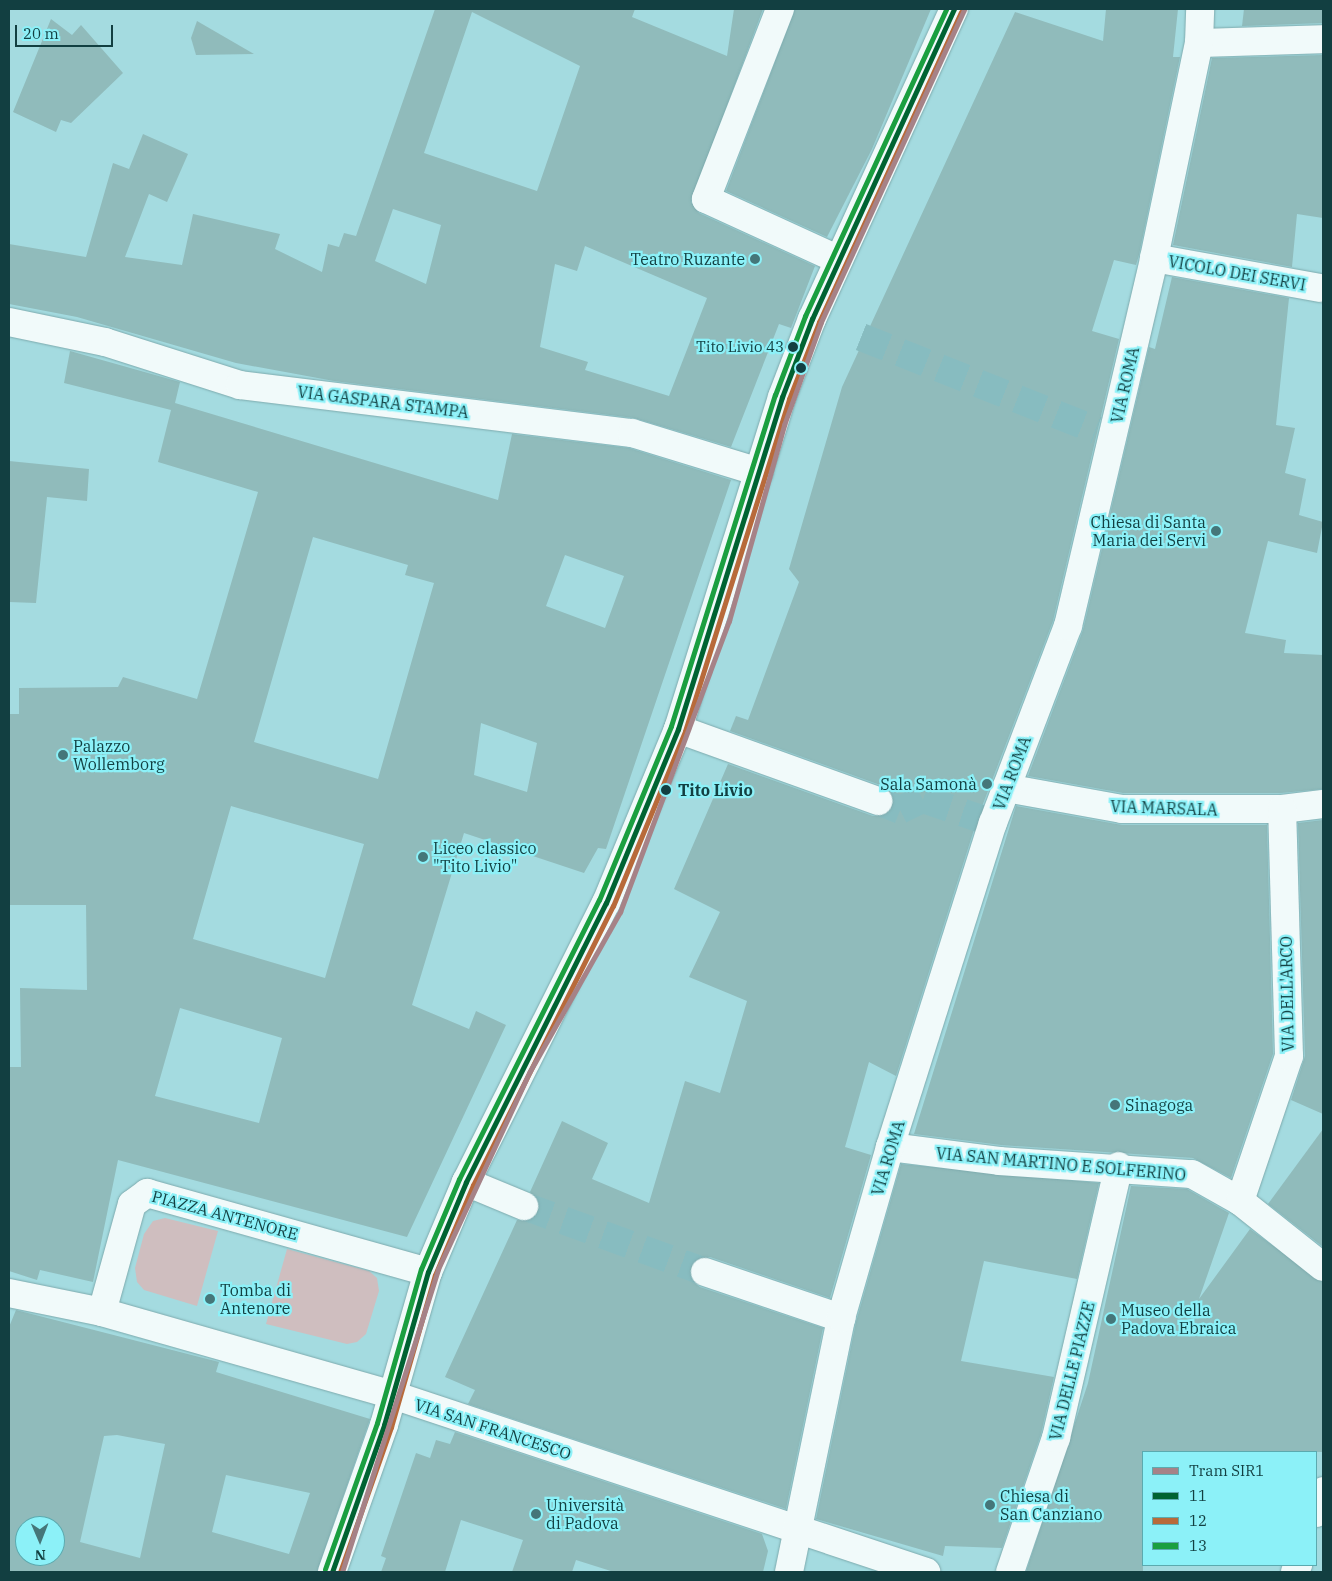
<!DOCTYPE html>
<html>
<head>
<meta charset="utf-8">
<style>
	body { margin:0 }
	#map { position:relative; width:1332px; height:1581px; overflow:hidden; background:#a4dbe0; font-family:"IBM Plex Serif",serif }
	div>[style] { position:absolute }
	[style*='--x'] { left:calc(var(--x)*1px); top:calc(var(--y)*1px); width:calc(var(--w)*1px); rotate:calc(var(--a)*1deg) }
	.green>* { inset:0; background:#cfbebf }
	.building>* { inset:0; background:#90bbbb }
	.minor-tunnel>* { height:28px; margin-top:-14px; transform-origin:0; background:repeating-linear-gradient(90deg,#87bcc0 0 28px,transparent 0 42px) }
	.roads { filter:drop-shadow(0 0 1px #7daaad) drop-shadow(0 0 1px #7daaad) }
	.minor>* { height:28px; margin:-14px; padding:0 14px; transform-origin:14px; border-radius:14px; background:#f1fafa }
	.bus-1>* { height:5px; margin:-2.5px; padding:0 2.5px; transform-origin:2.5px; border-radius:2.5px; background:#006332 }
	.bus-2>* { height:5px; margin:-2.5px; padding:0 2.5px; transform-origin:2.5px; border-radius:2.5px; background:#b86a3a }
	.bus-3>* { height:5px; margin:-2.5px; padding:0 2.5px; transform-origin:2.5px; border-radius:2.5px; background:#1a9f40 }
	.tram-1>* { height:5px; margin:-2.5px; padding:0 2.5px; transform-origin:2.5px; border-radius:2.5px; background:#a68287 }
	.dots>* { width:14px; height:14px; translate:-50% -50%; box-sizing:border-box; border:2px solid #8cf1f8; border-radius:50% }
	span { translate:-50% -50%; white-space:nowrap; text-align:center; line-height:1.15; -webkit-text-stroke:4.5px #8cf1f8; paint-order:stroke }
	.bus-label { font-size:15px; color:#123f41 }
	.right { translate:-100% -50%; text-align:right }
	.poi-label { font-size:16px; color:#123f41 }
	.left { translate:0 -50%; text-align:left }
	.street-label { font-size:16px; color:#123f41 }
	.stop-label { font-size:16px; color:#123f41; font-weight:700 }
	.frame { position:absolute; inset:0; border:10px solid #123f41; pointer-events:none }
	.legend { position:absolute; left:1142px; top:1451px; width:175px; height:115px; box-sizing:border-box; background:#8cf1f8; border:1px solid #5baaaf; margin:0; padding:6px 9px; list-style:none; font-size:15px; color:#123f41 }
	.legend li { display:flex; align-items:center; gap:10px; height:25px }
	.legend b { width:25px; border:1px solid #5baaaf }
	.north { position:absolute; left:15px; top:1516px; width:50px; height:50px; box-sizing:border-box; background:#8cf1f8; border:1px solid #5baaaf; border-radius:50%; rotate:179deg; font-size:14px; font-weight:700; line-height:20px; text-align:center; color:#123f41 }
	.north::after { content:''; display:block; margin:auto; width:18px; height:22px; background:#457679; clip-path:polygon(50% 0,100% 100%,50% 72%,0 100%) }
	.scale { position:absolute; left:15px; top:25px; width:98px; height:22px; box-sizing:border-box; border:2px solid #123f41; border-top:0; padding-left:6px; font-size:15px; line-height:18px; white-space:nowrap; color:#123f41; -webkit-text-stroke:4px #8cf1f8; paint-order:stroke }
</style>
</head>
<body>
<div id="map">
	<div class="green">
		<div style="clip-path:polygon(165px 1218px,218px 1231px,197px 1306px,144px 1290px,137px 1282px,135px 1268px,144px 1234px,153px 1221px)"></div>
		<div style="clip-path:polygon(287px 1249px,369px 1271px,377px 1278px,379px 1291px,366px 1334px,357px 1342px,347px 1344px,266px 1324px)"></div>
	</div>
	<div class="building">
		<div style="clip-path:polygon(evenodd,435px 9px,635px 9px,632px 17px,727px 56px,734px 9px,763px 9px,691px 202px,699px 213px,815px 266px,791px 328px,779px 324px,731px 447px,634px 418px,334px 381px,236px 363px,77px 317px,9px 304px,9px 244px,86px 257px,113px 163px,129px 169px,143px 134px,188px 154px,167px 202px,149px 194px,125px 257px,182px 265px,193px 214px,280px 234px,275px 249px,322px 272px,328px 244px,339px 247px,344px 233px,356px 236px,435px 9px,472px 12px,580px 66px,537px 191px,424px 153px,472px 12px,435px 9px,393px 209px,441px 225px,426px 284px,375px 261px,393px 209px,435px 9px,585px 246px,707px 298px,669px 396px,585px 370px,588px 362px,540px 347px,555px 264px,577px 271px,585px 246px)"></div>
		<div style="clip-path:polygon(795px 9px,931px 9px,872px 149px,827px 237px,726px 191px)"></div>
		<div style="clip-path:polygon(1106px 9px,1178px 9px,1173px 57px,1180px 57px,1139px 255px,1136px 265px,1114px 260px,1092px 331px,1119px 339px,1053px 621px,978px 817px,896px 1076px,869px 1062px,845px 1147px,871px 1155px,830px 1298px,710px 1257px,695px 1260px,690px 1267px,693px 1282px,700px 1287px,823px 1328px,786px 1509px,468px 1404px,475px 1390px,445px 1377px,517px 1220px,527px 1221px,538px 1212px,539px 1203px,530px 1192px,562px 1121px,608px 1143px,592px 1179px,649px 1203px,685px 1081px,720px 1093px,747px 1001px,689px 977px,720px 912px,674px 889px,728px 764px,873px 816px,881px 816px,892px 807px,893px 798px,883px 786px,730px 731px,736px 716px,748px 720px,799px 582px,789px 569px,842px 387px,1015px 12px,1103px 41px)"></div>
		<div style="clip-path:polygon(1244px 9px,1323px 9px,1323px 23px,1242px 26px)"></div>
		<div style="clip-path:polygon(51px 19px,72px 35px,81px 25px,123px 73px,71px 123px,61px 120px,56px 132px,13px 112px)"></div>
		<div style="clip-path:polygon(197px 21px,254px 54px,196px 55px,191px 38px)"></div>
		<div style="clip-path:polygon(1323px 55px,1323px 218px,1297px 214px,1292px 267px,1173px 245px,1212px 58px)"></div>
		<div style="clip-path:polygon(1172px 277px,1289px 298px,1276px 425px,1295px 428px,1285px 473px,1306px 479px,1299px 515px,1323px 522px,1317px 553px,1268px 541px,1245px 633px,1286px 640px,1284px 653px,1323px 655px,1323px 789px,1281px 793px,1123px 793px,1028px 776px,1083px 630px,1149px 347px,1155px 349px)"></div>
		<div style="clip-path:polygon(evenodd,70px 351px,180px 382px,175px 403px,498px 500px,512px 434px,629px 448px,731px 480px,606px 849px,598px 848px,584px 873px,464px 833px,412px 1005px,469px 1029px,476px 1011px,506px 1025px,407px 1237px,118px 1160px,93px 1282px,40px 1270px,37px 1280px,9px 1271px,9px 1067px,21px 1067px,20px 988px,87px 990px,86px 905px,9px 905px,9px 714px,19px 714px,19px 688px,118px 687px,123px 677px,197px 699px,258px 492px,158px 462px,171px 410px,64px 383px,70px 351px,313px 537px,408px 565px,405px 575px,434px 583px,378px 779px,254px 742px,313px 537px,70px 351px,565px 555px,624px 576px,605px 628px,546px 606px,565px 555px,70px 351px,481px 723px,537px 743px,527px 792px,474px 775px,481px 723px,70px 351px,231px 806px,364px 844px,325px 978px,193px 939px,231px 806px,70px 351px,180px 1008px,282px 1038px,259px 1123px,155px 1096px,180px 1008px)"></div>
		<div style="clip-path:polygon(9px 461px,89px 469px,87px 501px,47px 497px,36px 603px,9px 602px)"></div>
		<div style="clip-path:polygon(1016px 806px,1122px 825px,1267px 825px,1273px 1054px,1231px 1178px,1193px 1158px,1001px 1145px,914px 1134px)"></div>
		<div style="clip-path:polygon(1323px 820px,1323px 1114px,1291px 1100px,1305px 1056px,1298px 823px)"></div>
		<div style="clip-path:polygon(1323px 1129px,1323px 1247px,1268px 1204px)"></div>
		<div style="clip-path:polygon(901px 1164px,1099px 1183px,1077px 1279px,984px 1261px,961px 1361px,1054px 1377px,1041px 1434px,1002px 1548px,945px 1546px,943px 1556px,816px 1519px,856px 1322px)"></div>
		<div style="clip-path:polygon(1131px 1186px,1187px 1189px,1229px 1213px,1199px 1299px,1250px 1229px,1323px 1282px,1323px 1452px,1143px 1452px,1143px 1572px,1026px 1572px,1088px 1383px)"></div>
		<div style="clip-path:polygon(evenodd,16px 1310px,219px 1362px,216px 1372px,370px 1419px,317px 1572px,9px 1572px,9px 1327px,16px 1310px,117px 1435px,165px 1444px,140px 1558px,80px 1542px,104px 1436px,117px 1435px,16px 1310px,226px 1475px,310px 1493px,289px 1554px,212px 1532px,226px 1475px,16px 1310px,25px 1526px,55px 1526px,55px 1556px,25px 1556px,25px 1526px)"></div>
		<div style="clip-path:polygon(455px 1432px,762px 1534px,768px 1551px,763px 1572px,614px 1572px,576px 1560px,572px 1572px,512px 1572px,523px 1540px,461px 1520px,445px 1572px,381px 1572px,386px 1558px,381px 1556px,416px 1453px,430px 1458px,436px 1440px,450px 1444px)"></div>
	</div>
	<div class="minor-tunnel">
		<div style="--x:861;--y:337;--w:253;--a:21.6"></div>
		<div style="--x:878;--y:801;--w:24;--a:22"></div>
		<div style="--x:900;--y:810;--w:25;--a:-26"></div>
		<div style="--x:923;--y:799;--w:74;--a:18.9"></div>
		<div style="--x:524;--y:1206;--w:193;--a:20"></div>
	</div>
	<div class="roads">
		<div class="minor">
			<div style="--x:780;--y:9;--w:204;--a:111.3"></div>
			<div style="--x:706;--y:199;--w:146;--a:24.6"></div>
			<div style="--x:1199;--y:43;--w:124;--a:-1.8"></div>
			<div style="--x:1154;--y:258;--w:169;--a:10.2"></div>
			<div style="--x:9;--y:322;--w:98;--a:11.8"></div>
			<div style="--x:105;--y:342;--w:142;--a:17.7"></div>
			<div style="--x:240;--y:385;--w:395;--a:7"></div>
			<div style="--x:632;--y:433;--w:133;--a:17.1"></div>
			<div style="--x:678;--y:729;--w:213;--a:19.8"></div>
			<div style="--x:1006;--y:788;--w:118;--a:10.3"></div>
			<div style="--x:1122;--y:809;--w:160;--a:0"></div>
			<div style="--x:1282;--y:809;--w:41;--a:-7"></div>
			<div style="--x:890;--y:1147;--w:110;--a:7.3"></div>
			<div style="--x:999;--y:1161;--w:193;--a:3.9"></div>
			<div style="--x:1192;--y:1174;--w:55;--a:29.4"></div>
			<div style="--x:1240;--y:1201;--w:106;--a:38.5"></div>
			<div style="--x:466;--y:1182;--w:63;--a:22.5"></div>
			<div style="--x:1240;--y:1201;--w:153;--a:-71.3"></div>
			<div style="--x:1289;--y:1056;--w:247;--a:-91.6"></div>
			<div style="--x:705;--y:1272;--w:144;--a:18.7"></div>
			<div style="--x:9;--y:1293;--w:95;--a:11.5"></div>
			<div style="--x:102;--y:1312;--w:303;--a:15.9"></div>
			<div style="--x:393;--y:1395;--w:562;--a:18.37"></div>
			<div style="--x:102;--y:1312;--w:112;--a:-74.5"></div>
			<div style="--x:132;--y:1204;--w:19;--a:-36"></div>
			<div style="--x:147;--y:1193;--w:292;--a:15.7"></div>
			<div style="--x:1316;--y:1513;--w:23;--a:-72"></div>
			<div style="--x:332;--y:1572;--w:156;--a:-70.5"></div>
			<div style="--x:384;--y:1425;--w:159;--a:-74"></div>
			<div style="--x:428;--y:1272;--w:98;--a:-67.1"></div>
			<div style="--x:466;--y:1182;--w:312;--a:-63.4"></div>
			<div style="--x:606;--y:903;--w:188;--a:-67.5"></div>
			<div style="--x:678;--y:729;--w:348;--a:-72.6"></div>
			<div style="--x:782;--y:397;--w:84;--a:-69"></div>
			<div style="--x:812;--y:319;--w:341;--a:-65.4"></div>
			<div style="--x:789;--y:1572;--w:259;--a:-78.4"></div>
			<div style="--x:841;--y:1318;--w:178;--a:-74"></div>
			<div style="--x:890;--y:1147;--w:340;--a:-72.4"></div>
			<div style="--x:993;--y:823;--w:211;--a:-69.2"></div>
			<div style="--x:1068;--y:626;--w:378;--a:-76.8"></div>
			<div style="--x:1154;--y:258;--w:220;--a:-78.2"></div>
			<div style="--x:1199;--y:43;--w:34;--a:-88"></div>
			<div style="--x:1010;--y:1572;--w:142;--a:-71.1"></div>
			<div style="--x:1056;--y:1438;--w:279;--a:-77"></div>
			<div style="--x:1295;--y:1572;--w:8;--a:-67"></div>
		</div>
	</div>
	<div class="bus-1">
		<div style="--x:332;--y:1572;--w:156;--a:-70.5"></div>
		<div style="--x:384;--y:1425;--w:159;--a:-74"></div>
		<div style="--x:428;--y:1272;--w:98;--a:-67.1"></div>
		<div style="--x:466;--y:1182;--w:312;--a:-63.4"></div>
		<div style="--x:606;--y:903;--w:188;--a:-67.5"></div>
		<div style="--x:678;--y:729;--w:348;--a:-72.6"></div>
		<div style="--x:782;--y:397;--w:84;--a:-69"></div>
		<div style="--x:812;--y:319;--w:341;--a:-65.4"></div>
	</div>
	<div class="bus-2">
		<div style="--x:340;--y:1572;--w:154;--a:-70.6"></div>
		<div style="--x:391;--y:1427;--w:158;--a:-73.9"></div>
		<div style="--x:435;--y:1275;--w:98;--a:-67.1"></div>
		<div style="--x:473;--y:1185;--w:312;--a:-63.4"></div>
		<div style="--x:613;--y:906;--w:189;--a:-67.6"></div>
		<div style="--x:685;--y:731;--w:348;--a:-72.6"></div>
		<div style="--x:789;--y:399;--w:83;--a:-68.7"></div>
		<div style="--x:819;--y:322;--w:341;--a:-65.4"></div>
	</div>
	<div class="bus-3">
		<div style="--x:325;--y:1569;--w:155;--a:-70.4"></div>
		<div style="--x:377;--y:1423;--w:160;--a:-74.1"></div>
		<div style="--x:421;--y:1269;--w:98;--a:-67.1"></div>
		<div style="--x:459;--y:1179;--w:312;--a:-63.4"></div>
		<div style="--x:599;--y:900;--w:188;--a:-67.5"></div>
		<div style="--x:671;--y:726;--w:347;--a:-72.6"></div>
		<div style="--x:775;--y:395;--w:85;--a:-69.2"></div>
		<div style="--x:805;--y:316;--w:338;--a:-65.3"></div>
	</div>
	<div class="tram-1">
		<div style="--x:342;--y:1572;--w:318;--a:-72.4"></div>
		<div style="--x:438;--y:1269;--w:218;--a:-65.1"></div>
		<div style="--x:530;--y:1071;--w:183;--a:-60.5"></div>
		<div style="--x:620;--y:912;--w:311;--a:-69.5"></div>
		<div style="--x:729;--y:621;--w:204;--a:-74.3"></div>
		<div style="--x:784;--y:425;--w:109;--a:-70.2"></div>
		<div style="--x:821;--y:322;--w:344;--a:-65.4"></div>
	</div>
	<div class="dots">
		<div style="left:755px;top:259px;background:#457679"></div>
		<div style="left:793px;top:347px;background:#123f41"></div>
		<div style="left:801px;top:368px;background:#123f41"></div>
		<div style="left:1216px;top:531px;background:#457679"></div>
		<div style="left:63px;top:755px;background:#457679"></div>
		<div style="left:987px;top:784px;background:#457679"></div>
		<div style="left:666px;top:790px;background:#123f41"></div>
		<div style="left:423px;top:857px;background:#457679"></div>
		<div style="left:1115px;top:1105px;background:#457679"></div>
		<div style="left:210px;top:1299px;background:#457679"></div>
		<div style="left:1111px;top:1319px;background:#457679"></div>
		<div style="left:990px;top:1505px;background:#457679"></div>
		<div style="left:536px;top:1514px;background:#457679"></div>
	</div>
	<div class="bus-label">
		<span class="right" style="left:784px;top:347px">Tito Livio 43</span>
	</div>
	<div class="poi-label">
		<span class="right" style="left:745px;top:259px">Teatro Ruzante</span>
		<span class="right" style="left:1206px;top:531px">Chiesa di Santa<br>Maria dei Servi</span>
		<span class="left" style="left:73px;top:755px">Palazzo<br>Wollemborg</span>
		<span class="right" style="left:977px;top:784px">Sala Samonà</span>
		<span class="left" style="left:433px;top:857px">Liceo classico<br>"Tito Livio"</span>
		<span class="left" style="left:1125px;top:1105px">Sinagoga</span>
		<span class="left" style="left:220px;top:1299px">Tomba di<br>Antenore</span>
		<span class="left" style="left:1121px;top:1319px">Museo della<br>Padova Ebraica</span>
		<span class="left" style="left:1000px;top:1505px">Chiesa di<br>San Canziano</span>
		<span class="left" style="left:546px;top:1514px">Università<br>di Padova</span>
	</div>
	<div class="street-label">
		<span style="left:1237px;top:273px;rotate:10deg">VICOLO DEI SERVI</span>
		<span style="left:1125px;top:385px;rotate:-77deg">VIA ROMA</span>
		<span style="left:383px;top:402px;rotate:7deg">VIA GASPARA STAMPA</span>
		<span style="left:1012px;top:773px;rotate:-69deg">VIA ROMA</span>
		<span style="left:1164px;top:808px;rotate:2deg">VIA MARSALA</span>
		<span style="left:1287px;top:994px;rotate:-91deg">VIA DELL'ARCO</span>
		<span style="left:888px;top:1158px;rotate:-73deg">VIA ROMA</span>
		<span style="left:1061px;top:1164px;rotate:5deg">VIA SAN MARTINO E SOLFERINO</span>
		<span style="left:225px;top:1215px;rotate:15deg">PIAZZA ANTENORE</span>
		<span style="left:1072px;top:1371px;rotate:-76deg">VIA DELLE PIAZZE</span>
		<span style="left:493px;top:1429px;rotate:18deg">VIA SAN FRANCESCO</span>
	</div>
	<div class="stop-label">
		<span class="left" style="left:678px;top:790px">Tito Livio</span>
	</div>
	<div class="frame"></div>
	<ul class="legend">
	<li><b style="height:6px;background:#a68287"></b>Tram SIR1</li>
	<li><b style="height:6px;background:#006332"></b>11</li>
	<li><b style="height:6px;background:#b86a3a"></b>12</li>
	<li><b style="height:6px;background:#1a9f40"></b>13</li>
	</ul>
	<div class="north">N</div>
	<div class="scale">20 m</div>
</div>
</body>
</html>
